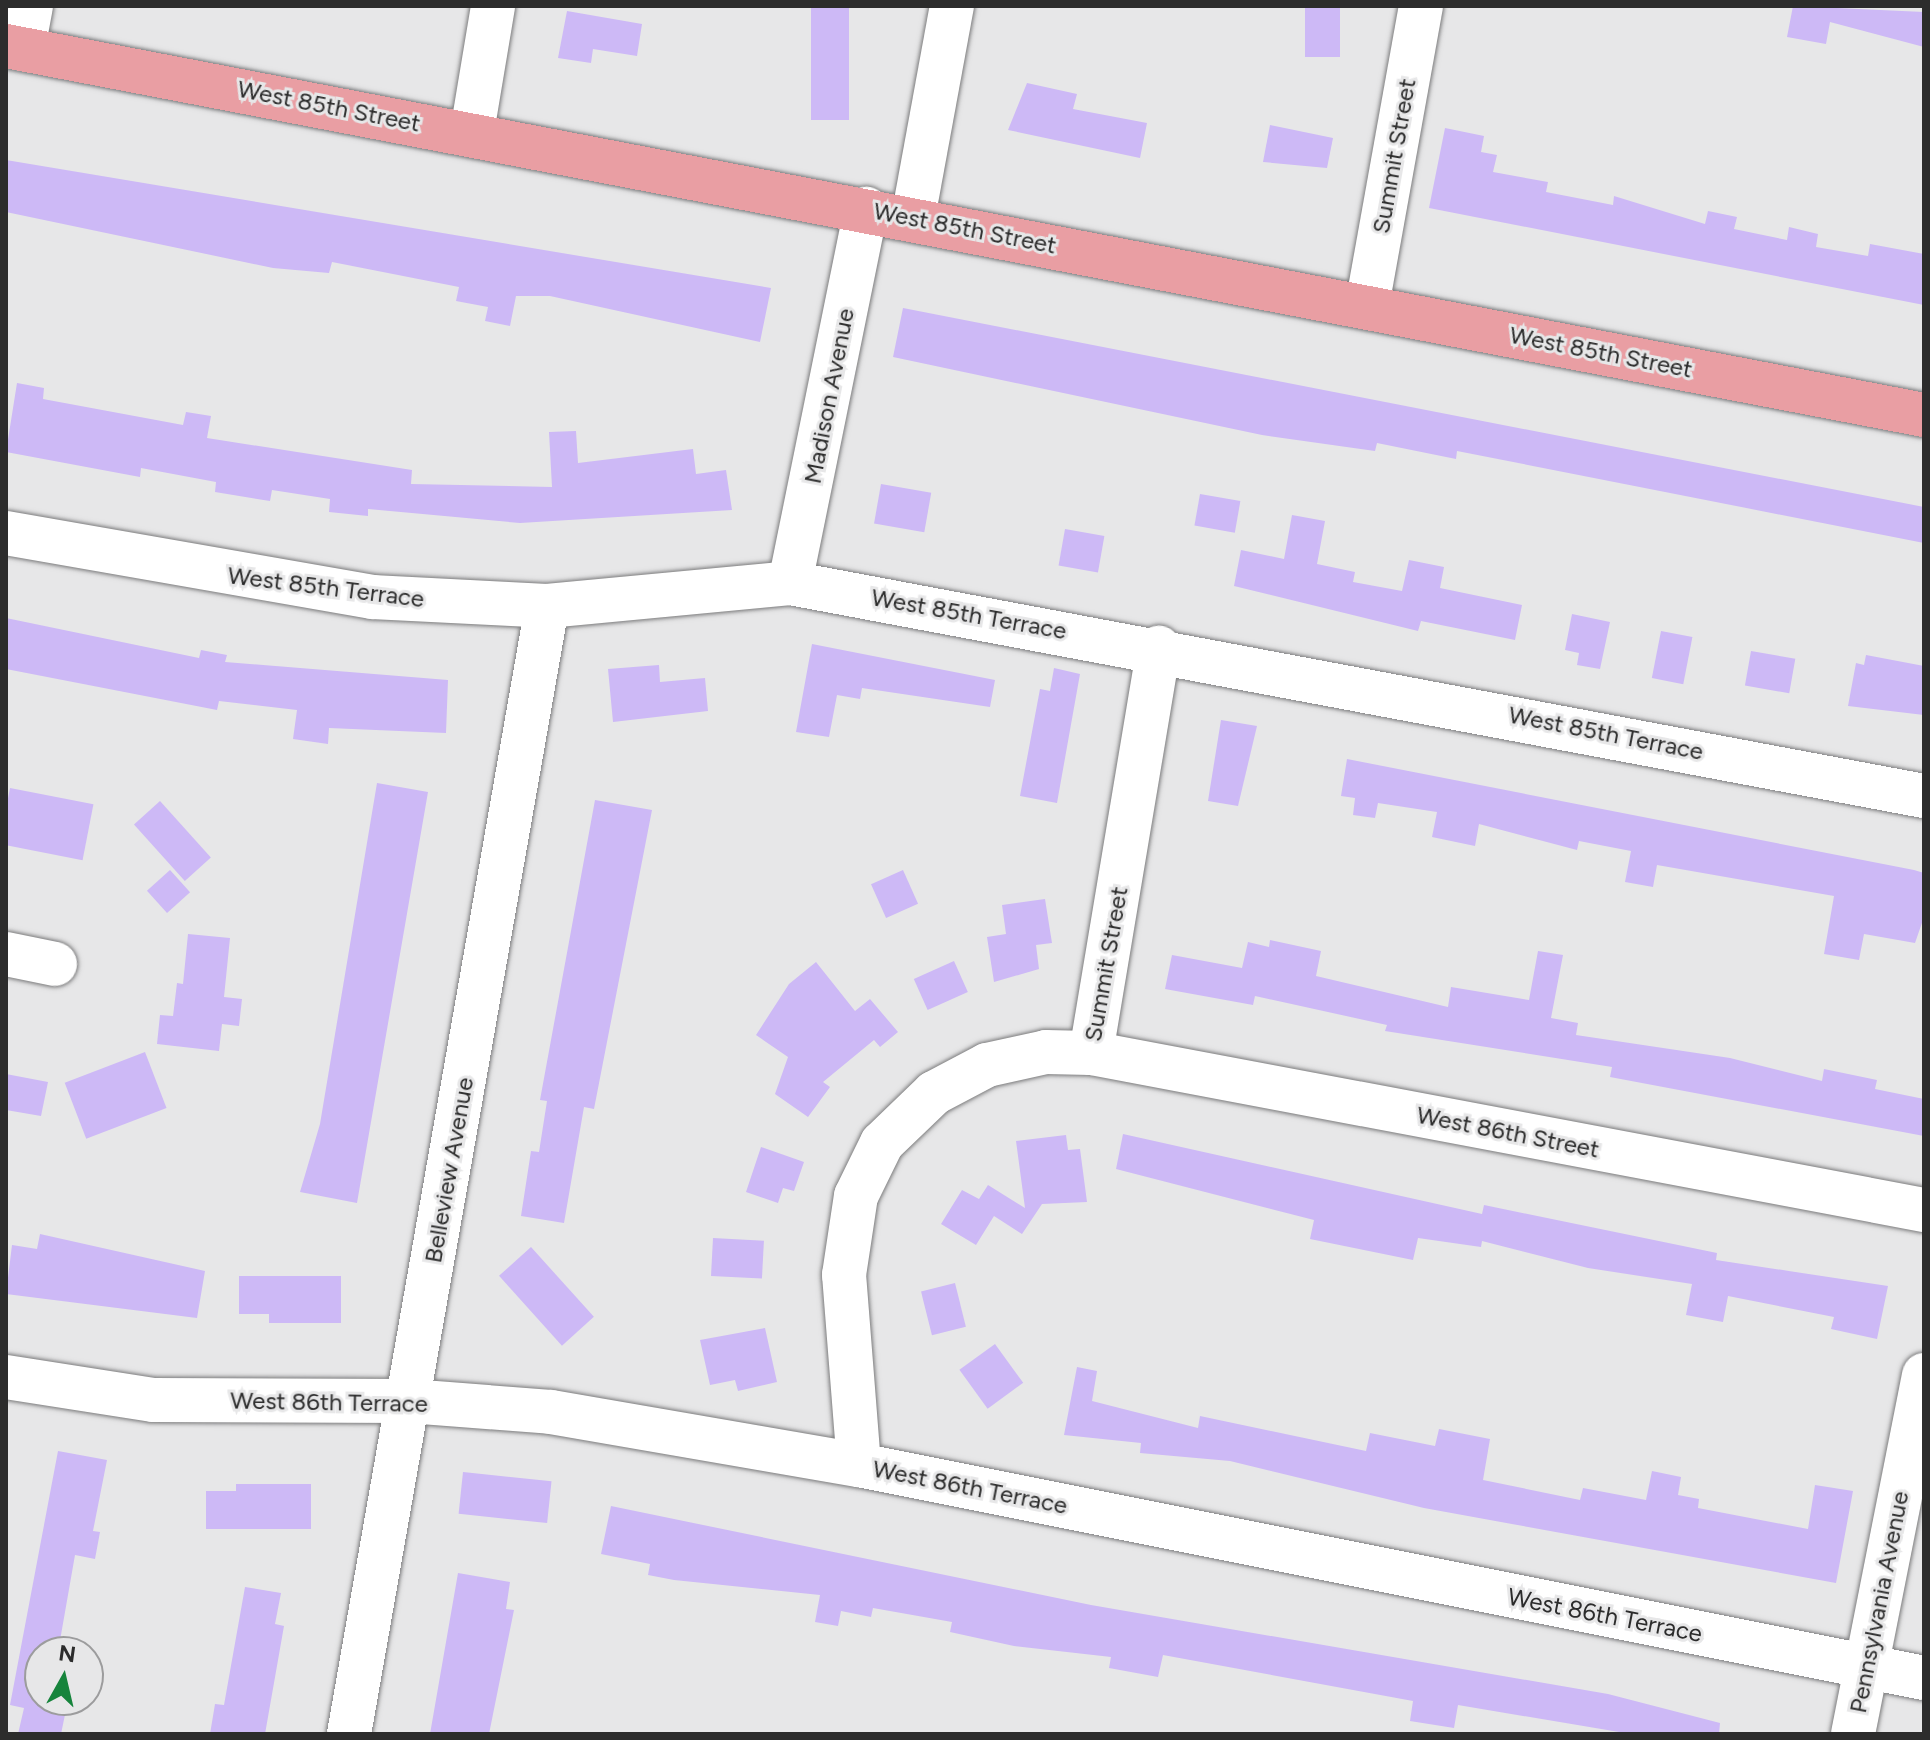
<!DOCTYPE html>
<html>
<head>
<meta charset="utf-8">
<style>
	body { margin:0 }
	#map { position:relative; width:1930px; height:1740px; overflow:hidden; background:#e7e7e8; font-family:Figtree,sans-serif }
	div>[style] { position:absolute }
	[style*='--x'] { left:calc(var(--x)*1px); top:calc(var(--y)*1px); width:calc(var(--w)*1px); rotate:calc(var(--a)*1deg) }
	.building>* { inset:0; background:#cdb9f6; transform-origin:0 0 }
	.roads { filter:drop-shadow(0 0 2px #7c7c7d) drop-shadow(0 0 2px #7c7c7d) }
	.minor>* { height:44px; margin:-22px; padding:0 22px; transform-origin:22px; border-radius:22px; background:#fff }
	.major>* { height:44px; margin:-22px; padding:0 22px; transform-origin:22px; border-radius:22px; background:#e99ea3 }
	span { translate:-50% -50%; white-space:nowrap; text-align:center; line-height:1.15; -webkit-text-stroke:6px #e7e7e8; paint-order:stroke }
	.street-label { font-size:24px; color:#2c2c2c }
	.frame { position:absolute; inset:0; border:8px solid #2c2c2c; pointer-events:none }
	.north { position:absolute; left:24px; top:1636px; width:80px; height:80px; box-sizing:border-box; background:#e7e7e8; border:2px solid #9c9c9d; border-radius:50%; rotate:8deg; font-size:22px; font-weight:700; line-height:32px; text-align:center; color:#2c2c2c }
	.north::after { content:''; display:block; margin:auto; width:28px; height:36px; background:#16843c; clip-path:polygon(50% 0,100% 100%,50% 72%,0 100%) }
</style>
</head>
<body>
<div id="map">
	<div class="building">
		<div style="left:811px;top:6px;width:38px;height:114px"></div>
		<div style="left:1305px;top:6px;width:35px;height:51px"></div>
		<div style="clip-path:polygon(1793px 6px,1924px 12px,1924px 47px,1830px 22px,1826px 44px,1787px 37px)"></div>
		<div style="clip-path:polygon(567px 11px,642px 24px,637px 56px,593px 49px,591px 63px,558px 58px)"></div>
		<div style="clip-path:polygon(1027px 83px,1077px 94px,1073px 109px,1147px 123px,1140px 158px,1008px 130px)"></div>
		<div style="clip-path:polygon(1270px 125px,1333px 138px,1327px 168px,1263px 162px)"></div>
		<div style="clip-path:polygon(1445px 128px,1484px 136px,1481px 152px,1497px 155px,1493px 172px,1548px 182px,1546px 192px,1613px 205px,1614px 196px,1705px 224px,1708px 211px,1737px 217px,1734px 229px,1787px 240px,1789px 227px,1818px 234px,1816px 247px,1868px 256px,1870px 244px,1924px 254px,1924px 305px,1429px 208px)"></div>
		<div style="clip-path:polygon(6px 160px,771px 288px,760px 342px,550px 296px,516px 296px,510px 326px,485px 321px,488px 307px,456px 301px,459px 287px,332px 262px,329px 273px,273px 268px,6px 212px)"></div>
		<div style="clip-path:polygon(903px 308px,1924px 507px,1924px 543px,1457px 451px,1456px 459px,1377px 443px,1375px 451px,1262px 435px,893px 357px)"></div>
		<div style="clip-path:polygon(17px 383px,44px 388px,43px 399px,183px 425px,186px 412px,211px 416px,207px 438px,412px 470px,411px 484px,552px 487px,549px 432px,576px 431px,578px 463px,693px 449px,696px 474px,726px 470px,732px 510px,520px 523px,368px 509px,368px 516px,329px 512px,330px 499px,272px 490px,270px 501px,215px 492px,216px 482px,141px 468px,140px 477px,6px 452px)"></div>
		<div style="left:881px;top:484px;width:51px;height:40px;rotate:10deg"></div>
		<div style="left:1200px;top:494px;width:41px;height:32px;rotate:10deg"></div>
		<div style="clip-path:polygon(1292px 515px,1325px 521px,1317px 564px,1355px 572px,1353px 582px,1402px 591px,1409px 560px,1444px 567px,1440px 588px,1522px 605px,1515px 640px,1421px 621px,1418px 631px,1234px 586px,1241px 550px,1284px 559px)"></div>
		<div style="left:1065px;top:529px;width:40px;height:37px;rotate:10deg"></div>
		<div style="clip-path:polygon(1572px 614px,1610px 622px,1600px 669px,1577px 665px,1579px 653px,1565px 650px)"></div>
		<div style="clip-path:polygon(6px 618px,199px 658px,201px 650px,227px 655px,225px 662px,448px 680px,446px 733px,329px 728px,328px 744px,293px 739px,297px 710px,219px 701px,217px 710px,6px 669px)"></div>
		<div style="left:1661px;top:631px;width:32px;height:48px;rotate:11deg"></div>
		<div style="clip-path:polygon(812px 644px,995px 680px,990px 707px,862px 688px,860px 699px,837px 695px,829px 737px,796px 732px)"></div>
		<div style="left:1751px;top:651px;width:45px;height:35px;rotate:10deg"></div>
		<div style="clip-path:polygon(1866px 655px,1924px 666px,1924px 715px,1848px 706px,1856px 663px,1864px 665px)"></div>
		<div style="clip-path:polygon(659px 665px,660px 682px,705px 678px,708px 711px,613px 722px,608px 669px)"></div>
		<div style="clip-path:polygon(1054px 668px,1080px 674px,1057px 803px,1020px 796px,1040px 689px,1050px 691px)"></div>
		<div style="clip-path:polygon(1221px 720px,1257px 726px,1238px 806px,1208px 801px)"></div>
		<div style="clip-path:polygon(1347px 759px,1914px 870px,1924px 873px,1924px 917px,1915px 943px,1864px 934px,1859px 960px,1824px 954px,1834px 896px,1657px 865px,1653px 887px,1625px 882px,1631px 851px,1579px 841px,1577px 850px,1479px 824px,1475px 846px,1432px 837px,1437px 812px,1378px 803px,1375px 818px,1353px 815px,1355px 798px,1341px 796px)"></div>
		<div style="clip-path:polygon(377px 783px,428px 792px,357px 1203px,300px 1192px,320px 1124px)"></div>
		<div style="left:10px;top:788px;width:85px;height:57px;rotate:11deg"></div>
		<div style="clip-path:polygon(595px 800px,652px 810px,594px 1109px,584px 1107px,564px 1223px,521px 1216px,531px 1151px,539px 1152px,547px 1101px,540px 1100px)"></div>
		<div style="left:160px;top:801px;width:76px;height:35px;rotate:48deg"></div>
		<div style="left:170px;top:870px;width:30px;height:31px;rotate:48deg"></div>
		<div style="left:903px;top:870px;width:37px;height:35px;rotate:66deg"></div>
		<div style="clip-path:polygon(1045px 899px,1052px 943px,1036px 945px,1039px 969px,994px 982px,987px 937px,1006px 934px,1002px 905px)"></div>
		<div style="clip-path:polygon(188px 934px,230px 938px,224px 997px,242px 999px,239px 1026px,222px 1024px,219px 1051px,157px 1044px,160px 1015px,173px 1016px,177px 983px,183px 984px)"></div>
		<div style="clip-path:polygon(1270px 940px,1321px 951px,1316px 976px,1448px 1007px,1451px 987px,1529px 1000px,1538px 951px,1563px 955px,1551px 1018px,1578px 1023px,1576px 1035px,1730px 1058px,1822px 1081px,1824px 1069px,1877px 1080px,1875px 1089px,1924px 1099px,1924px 1136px,1610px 1077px,1612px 1067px,1385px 1031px,1387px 1025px,1255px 996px,1253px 1005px,1165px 989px,1172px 955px,1242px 968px,1248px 942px,1269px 947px)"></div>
		<div style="left:954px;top:961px;width:34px;height:44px;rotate:66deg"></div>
		<div style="clip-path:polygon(816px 962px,855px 1011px,870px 999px,898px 1032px,880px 1047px,874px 1040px,823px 1082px,830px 1087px,808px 1117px,775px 1094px,788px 1057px,756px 1035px,789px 984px)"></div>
		<div style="left:145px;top:1052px;width:60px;height:86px;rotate:69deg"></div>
		<div style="clip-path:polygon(6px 1074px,48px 1082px,41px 1116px,6px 1110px)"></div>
		<div style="clip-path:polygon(1123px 1134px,1482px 1214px,1484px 1205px,1717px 1253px,1716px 1260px,1888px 1286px,1877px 1339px,1831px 1329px,1834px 1317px,1728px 1296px,1723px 1322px,1686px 1315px,1692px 1284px,1588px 1268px,1482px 1241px,1481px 1247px,1418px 1238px,1413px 1260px,1310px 1239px,1314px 1220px,1116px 1169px)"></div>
		<div style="clip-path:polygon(1066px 1135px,1068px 1150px,1080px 1149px,1087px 1202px,1042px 1204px,1022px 1234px,994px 1216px,976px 1245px,941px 1224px,962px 1190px,979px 1199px,988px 1185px,1025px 1208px,1016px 1141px)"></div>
		<div style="clip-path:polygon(761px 1147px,804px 1162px,794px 1191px,783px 1188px,778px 1203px,746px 1192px)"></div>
		<div style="clip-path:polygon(40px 1234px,205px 1271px,197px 1318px,6px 1294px,12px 1245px,37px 1249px)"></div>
		<div style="left:713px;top:1238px;width:51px;height:38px;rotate:3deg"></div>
		<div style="left:531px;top:1247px;width:94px;height:43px;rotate:48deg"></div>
		<div style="clip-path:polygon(239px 1276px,341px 1276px,341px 1323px,269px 1323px,269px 1314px,239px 1314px)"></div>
		<div style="left:955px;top:1283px;width:45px;height:35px;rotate:76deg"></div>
		<div style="clip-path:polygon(765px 1328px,777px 1382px,738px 1391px,735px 1380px,710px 1385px,700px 1340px)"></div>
		<div style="left:995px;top:1344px;width:48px;height:44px;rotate:54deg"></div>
		<div style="clip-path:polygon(1077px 1367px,1097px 1371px,1092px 1401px,1198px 1428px,1200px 1416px,1366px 1451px,1370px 1433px,1435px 1446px,1439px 1429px,1490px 1439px,1483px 1480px,1580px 1500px,1583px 1488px,1646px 1500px,1652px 1471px,1681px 1477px,1678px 1495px,1699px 1499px,1698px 1508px,1808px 1529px,1815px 1485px,1853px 1491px,1836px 1583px,1424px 1508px,1230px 1461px,1140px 1453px,1141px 1443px,1064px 1435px)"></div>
		<div style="clip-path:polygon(58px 1451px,107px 1460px,93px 1531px,100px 1532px,95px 1559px,75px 1555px,58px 1652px,40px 1652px,40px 1700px,68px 1700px,61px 1734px,18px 1734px,24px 1708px,10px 1705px)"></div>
		<div style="left:463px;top:1472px;width:89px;height:42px;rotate:6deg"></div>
		<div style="clip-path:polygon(236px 1484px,311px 1484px,311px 1529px,206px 1529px,206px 1491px,236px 1491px)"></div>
		<div style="clip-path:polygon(611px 1506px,1091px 1605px,1608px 1694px,1720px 1723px,1719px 1734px,1631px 1734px,1458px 1705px,1454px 1728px,1410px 1721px,1413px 1701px,1163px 1655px,1158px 1677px,1109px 1668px,1111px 1657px,1014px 1646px,950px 1632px,952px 1622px,873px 1608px,871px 1617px,841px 1611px,838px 1626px,815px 1622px,820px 1595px,674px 1580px,648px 1575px,650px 1564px,601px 1554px)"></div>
		<div style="clip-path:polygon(458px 1573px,510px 1582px,506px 1609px,514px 1610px,489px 1734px,430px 1734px)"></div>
		<div style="clip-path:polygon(245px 1587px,281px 1593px,275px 1624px,284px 1626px,265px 1734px,210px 1734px,215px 1704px,224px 1705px)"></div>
	</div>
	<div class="roads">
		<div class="minor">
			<div style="--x:23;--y:49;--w:44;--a:-79.5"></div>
			<div style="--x:472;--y:132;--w:128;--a:-80.5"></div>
			<div style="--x:913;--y:218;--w:216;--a:-79.6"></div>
			<div style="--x:1367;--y:306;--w:305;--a:-79.8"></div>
			<div style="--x:6;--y:533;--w:372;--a:9.9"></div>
			<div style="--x:372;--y:597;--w:175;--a:2.9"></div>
			<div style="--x:547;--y:606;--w:244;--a:-5.4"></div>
			<div style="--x:790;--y:583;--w:1154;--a:10.64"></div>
			<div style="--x:790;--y:583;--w:382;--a:-78.5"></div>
			<div style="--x:6;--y:954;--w:50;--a:11.5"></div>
			<div style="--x:1091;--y:1053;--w:411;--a:-80.5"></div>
			<div style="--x:6;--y:1377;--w:149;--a:8.9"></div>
			<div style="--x:153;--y:1400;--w:256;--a:0.2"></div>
			<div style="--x:409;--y:1401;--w:142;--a:4.4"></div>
			<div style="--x:551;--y:1412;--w:313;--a:9.8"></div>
			<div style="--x:859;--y:1465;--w:1086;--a:11.31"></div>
			<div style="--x:859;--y:1465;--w:191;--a:-94.5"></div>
			<div style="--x:844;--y:1275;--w:80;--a:-81.4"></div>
			<div style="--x:856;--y:1196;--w:59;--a:-63.9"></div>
			<div style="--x:882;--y:1143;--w:72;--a:-43.9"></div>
			<div style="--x:934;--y:1093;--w:60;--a:-27.8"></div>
			<div style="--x:987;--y:1065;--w:60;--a:-12.4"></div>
			<div style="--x:1046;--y:1052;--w:45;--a:1.3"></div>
			<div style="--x:1091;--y:1053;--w:848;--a:10.67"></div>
			<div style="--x:349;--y:1734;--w:1145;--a:-80.04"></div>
			<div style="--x:1853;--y:1734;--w:366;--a:-78.8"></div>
		</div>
		<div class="major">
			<div style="--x:6;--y:46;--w:1953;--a:10.89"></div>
		</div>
	</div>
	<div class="street-label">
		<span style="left:329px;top:106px;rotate:11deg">West 85th Street</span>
		<span style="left:1394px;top:156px;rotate:-80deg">Summit Street</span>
		<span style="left:965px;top:228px;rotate:11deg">West 85th Street</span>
		<span style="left:1601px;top:352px;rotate:11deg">West 85th Street</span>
		<span style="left:829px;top:396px;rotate:-79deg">Madison Avenue</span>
		<span style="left:326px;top:587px;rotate:7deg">West 85th Terrace</span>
		<span style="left:969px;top:614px;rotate:10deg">West 85th Terrace</span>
		<span style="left:1606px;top:733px;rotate:11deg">West 85th Terrace</span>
		<span style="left:1106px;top:964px;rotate:-80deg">Summit Street</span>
		<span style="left:1508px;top:1132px;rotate:11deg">West 86th Street</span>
		<span style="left:449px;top:1170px;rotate:-80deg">Belleview Avenue</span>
		<span style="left:329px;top:1402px;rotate:1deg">West 86th Terrace</span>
		<span style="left:970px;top:1487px;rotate:11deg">West 86th Terrace</span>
		<span style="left:1879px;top:1602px;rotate:-79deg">Pennsylvania Avenue</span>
		<span style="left:1605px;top:1615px;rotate:11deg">West 86th Terrace</span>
	</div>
	<div class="frame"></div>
	<div class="north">N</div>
</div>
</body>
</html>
